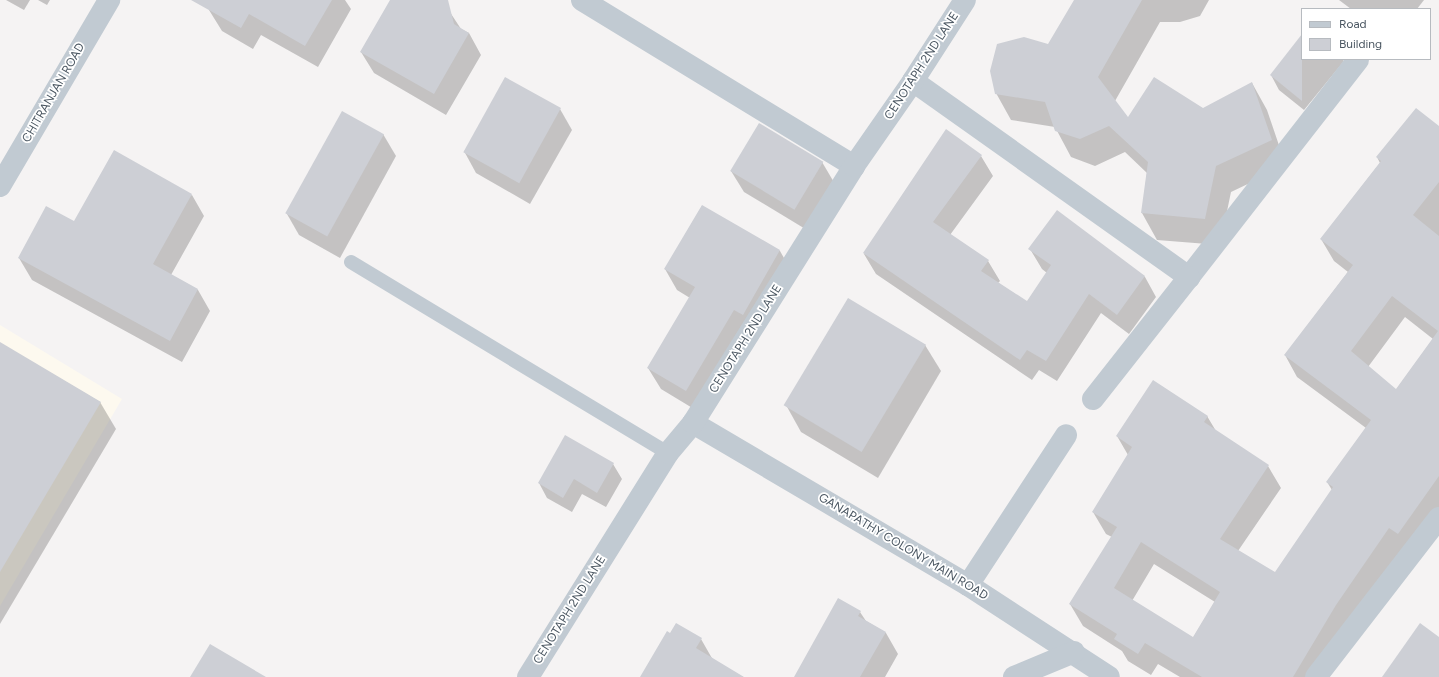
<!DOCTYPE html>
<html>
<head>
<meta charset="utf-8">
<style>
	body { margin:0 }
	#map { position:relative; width:1439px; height:677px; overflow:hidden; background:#f5f3f3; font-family:Figtree,sans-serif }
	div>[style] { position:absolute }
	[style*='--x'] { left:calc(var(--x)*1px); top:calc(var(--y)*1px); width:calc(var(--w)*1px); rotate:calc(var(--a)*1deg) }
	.commercial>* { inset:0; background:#fdf9ef }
	.shadow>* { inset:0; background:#0003 }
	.building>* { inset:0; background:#cdcfd5; transform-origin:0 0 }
	.service>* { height:14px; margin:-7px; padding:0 7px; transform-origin:7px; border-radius:7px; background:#c1cad2 }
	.minor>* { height:22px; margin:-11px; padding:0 11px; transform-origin:11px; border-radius:11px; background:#c1cad2 }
	.tertiary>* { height:22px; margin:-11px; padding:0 11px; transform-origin:11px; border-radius:11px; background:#c1cad2 }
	span { translate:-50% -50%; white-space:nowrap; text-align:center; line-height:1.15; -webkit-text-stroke:3.5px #fff; paint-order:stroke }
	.street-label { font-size:12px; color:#4a5661 }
	.legend { position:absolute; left:1301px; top:8px; width:130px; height:52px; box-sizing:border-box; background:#fff; border:1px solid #b7bbc0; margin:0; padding:5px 7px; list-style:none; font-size:12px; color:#4a5661 }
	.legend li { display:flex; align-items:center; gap:8px; height:20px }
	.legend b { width:20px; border:1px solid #b7bbc0 }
</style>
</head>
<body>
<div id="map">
	<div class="commercial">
		<div style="clip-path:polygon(0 325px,122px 399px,0 606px)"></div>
	</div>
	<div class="shadow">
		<div style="clip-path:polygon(6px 0,30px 0,24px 10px)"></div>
		<div style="clip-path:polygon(38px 0,50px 0,47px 5px)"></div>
		<div style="clip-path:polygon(215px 0,345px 0,351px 9px,318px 67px,261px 35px,253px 49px,222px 31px,209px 10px)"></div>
		<div style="clip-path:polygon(391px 0,442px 0,461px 29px,469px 33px,481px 55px,446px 115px,374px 73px,361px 52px)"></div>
		<div style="clip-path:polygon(1075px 0,1209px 0,1200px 16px,1180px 22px,1160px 22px,1115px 101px,1128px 118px,1203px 109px,1252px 83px,1267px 110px,1286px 166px,1231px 192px,1220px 245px,1157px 240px,1142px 213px,1147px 173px,1125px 152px,1095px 166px,1071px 157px,1055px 127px,1011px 120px,996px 93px,1049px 45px)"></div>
		<div style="clip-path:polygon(1339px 0,1424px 0,1417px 9px,1351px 9px)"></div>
		<div style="clip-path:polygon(1302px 36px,1302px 59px,1342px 59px,1344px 61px,1304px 110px,1279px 90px,1271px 75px)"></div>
		<div style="clip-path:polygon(560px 109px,572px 130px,530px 204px,476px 173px,464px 151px)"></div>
		<div style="clip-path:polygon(evenodd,1439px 128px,1439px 516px,1319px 677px,1180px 677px,1158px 664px,1151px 675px,1128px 661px,1122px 651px,1083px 626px,1070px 604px,1112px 537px,1106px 534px,1093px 512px,1128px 455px,1117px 436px,1207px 416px,1216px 431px,1268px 466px,1281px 488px,1238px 551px,1276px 574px,1332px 490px,1327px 482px,1366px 428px,1297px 377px,1285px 355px,1348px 272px,1334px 261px,1321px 239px,1380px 163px,1377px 157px,1439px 128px,1405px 317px,1433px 339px,1396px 390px,1368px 367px,1405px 317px,1439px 128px,1154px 564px,1215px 602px,1193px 638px,1132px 601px,1154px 564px)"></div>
		<div style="clip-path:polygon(383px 134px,396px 156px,340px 258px,299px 235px,287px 214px)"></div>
		<div style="clip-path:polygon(981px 156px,993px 176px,950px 235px,988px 261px,1000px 281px,998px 283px,1027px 302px,1047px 273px,1042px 269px,1030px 249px,1057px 212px,1145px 277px,1156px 297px,1129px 334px,1101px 313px,1057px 381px,1039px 370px,1032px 380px,876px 274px,864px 254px)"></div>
		<div style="clip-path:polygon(822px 162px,835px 184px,807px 230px,744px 192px,731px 171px)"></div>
		<div style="clip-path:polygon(192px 195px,204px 216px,171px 275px,198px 290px,210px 311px,182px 362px,32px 280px,19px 258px)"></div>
		<div style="clip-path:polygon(702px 206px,780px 251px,792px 272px,699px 412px,661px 389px,648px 368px,690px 298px,677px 290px,665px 269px)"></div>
		<div style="clip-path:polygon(0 343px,100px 402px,116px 429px,0 624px)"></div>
		<div style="clip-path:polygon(925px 345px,941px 371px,878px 478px,801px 432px,786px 405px)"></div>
		<div style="clip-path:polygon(613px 464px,622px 479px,606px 507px,582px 494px,572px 512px,547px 498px,539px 483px)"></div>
		<div style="clip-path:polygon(860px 612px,866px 621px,886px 633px,898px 654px,885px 677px,810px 677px)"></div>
		<div style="clip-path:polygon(701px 639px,713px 660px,743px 677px,641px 677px)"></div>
	</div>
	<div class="building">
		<div style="clip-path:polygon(191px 0,332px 0,305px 46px,249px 14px,241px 28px)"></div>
		<div style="clip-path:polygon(390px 0,448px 0,454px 24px,469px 33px,434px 94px,360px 52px)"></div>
		<div style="clip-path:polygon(1074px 0,1142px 0,1098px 77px,1128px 117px,1154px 77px,1203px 108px,1252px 82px,1272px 140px,1216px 166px,1205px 219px,1141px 213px,1148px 162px,1109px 126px,1080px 139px,1055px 131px,1045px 102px,995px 94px,990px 71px,997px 44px,1024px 37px,1048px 44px)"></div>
		<div style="clip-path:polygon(1302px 34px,1302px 101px,1270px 75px)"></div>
		<div style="left:505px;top:77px;width:64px;height:86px;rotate:29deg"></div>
		<div style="clip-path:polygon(evenodd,1416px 108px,1439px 126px,1439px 182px,1413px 215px,1439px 236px,1439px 476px,1398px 534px,1389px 528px,1336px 605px,1293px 677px,1202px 677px,1145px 643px,1138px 654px,1114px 639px,1117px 634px,1069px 604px,1117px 527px,1092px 512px,1132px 447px,1116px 436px,1153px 380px,1208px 416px,1204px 422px,1269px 465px,1220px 539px,1275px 572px,1333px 487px,1326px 482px,1371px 420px,1284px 355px,1353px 265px,1320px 239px,1381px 161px,1376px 157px,1416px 108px,1392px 296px,1438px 331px,1396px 389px,1351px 351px,1392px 296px,1416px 108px,1141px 542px,1220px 592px,1193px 637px,1114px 588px,1141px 542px)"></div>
		<div style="left:342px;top:111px;width:48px;height:117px;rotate:29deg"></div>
		<div style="left:759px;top:123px;width:75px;height:56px;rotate:31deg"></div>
		<div style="clip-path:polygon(946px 129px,982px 155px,933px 222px,989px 260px,981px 271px,1027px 301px,1051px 265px,1028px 249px,1057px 210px,1145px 276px,1117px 315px,1089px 294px,1046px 361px,1027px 350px,1020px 360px,863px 253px)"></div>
		<div style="clip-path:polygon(114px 150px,192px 194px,153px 264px,198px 289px,170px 341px,18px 258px,46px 206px,74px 221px)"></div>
		<div style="clip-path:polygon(702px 205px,780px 250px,743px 315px,734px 310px,686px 391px,647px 368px,695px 287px,664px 269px)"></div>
		<div style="left:848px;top:298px;width:91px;height:125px;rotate:31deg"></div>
		<div style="clip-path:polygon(0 342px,101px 402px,0 572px)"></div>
		<div style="clip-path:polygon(565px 435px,614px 463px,597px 493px,574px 479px,563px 498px,538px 483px)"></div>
		<div style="clip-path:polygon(838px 598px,861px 611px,858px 616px,886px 632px,860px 677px,794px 677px)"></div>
		<div style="clip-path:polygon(676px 623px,702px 638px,696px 648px,744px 677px,640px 677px,667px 631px,670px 633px)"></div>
		<div style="clip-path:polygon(1420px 623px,1439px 637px,1439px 677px,1382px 677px)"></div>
		<div style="clip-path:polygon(210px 644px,266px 677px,190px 677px)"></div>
	</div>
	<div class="service">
		<div style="--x:351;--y:262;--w:370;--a:31.1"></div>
	</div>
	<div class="minor">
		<div style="--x:582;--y:0;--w:319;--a:31.4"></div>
		<div style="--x:913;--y:81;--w:339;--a:35.4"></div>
		<div style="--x:1189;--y:277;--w:275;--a:-52.1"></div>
		<div style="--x:1093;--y:399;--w:155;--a:-51.8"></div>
		<div style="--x:693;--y:423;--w:319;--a:30.5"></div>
		<div style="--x:968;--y:585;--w:168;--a:33.1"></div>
		<div style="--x:968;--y:585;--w:179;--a:-56.8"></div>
		<div style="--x:528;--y:677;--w:264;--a:-58"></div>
		<div style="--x:668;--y:453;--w:39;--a:-50"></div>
		<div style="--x:693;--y:423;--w:303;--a:-57.9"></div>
		<div style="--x:854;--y:166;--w:103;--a:-55.2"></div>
		<div style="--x:913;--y:81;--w:96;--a:-57.3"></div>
		<div style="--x:1014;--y:677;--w:65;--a:-22.6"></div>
		<div style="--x:1316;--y:677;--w:201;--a:-52.3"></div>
	</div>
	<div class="tertiary">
		<div style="--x:0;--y:186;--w:216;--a:-59.6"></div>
	</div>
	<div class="street-label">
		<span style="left:922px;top:66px;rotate:-57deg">CENOTAPH 2ND LANE</span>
		<span style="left:54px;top:93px;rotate:-60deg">CHITRANJAN ROAD</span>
		<span style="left:746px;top:339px;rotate:-58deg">CENOTAPH 2ND LANE</span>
		<span style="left:903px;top:547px;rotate:31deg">GANAPATHY COLONY MAIN ROAD</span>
		<span style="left:570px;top:610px;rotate:-58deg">CENOTAPH 2ND LANE</span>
	</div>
	<ul class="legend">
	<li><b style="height:5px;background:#c1cad2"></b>Road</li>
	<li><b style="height:11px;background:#cdcfd5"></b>Building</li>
	</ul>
</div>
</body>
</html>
